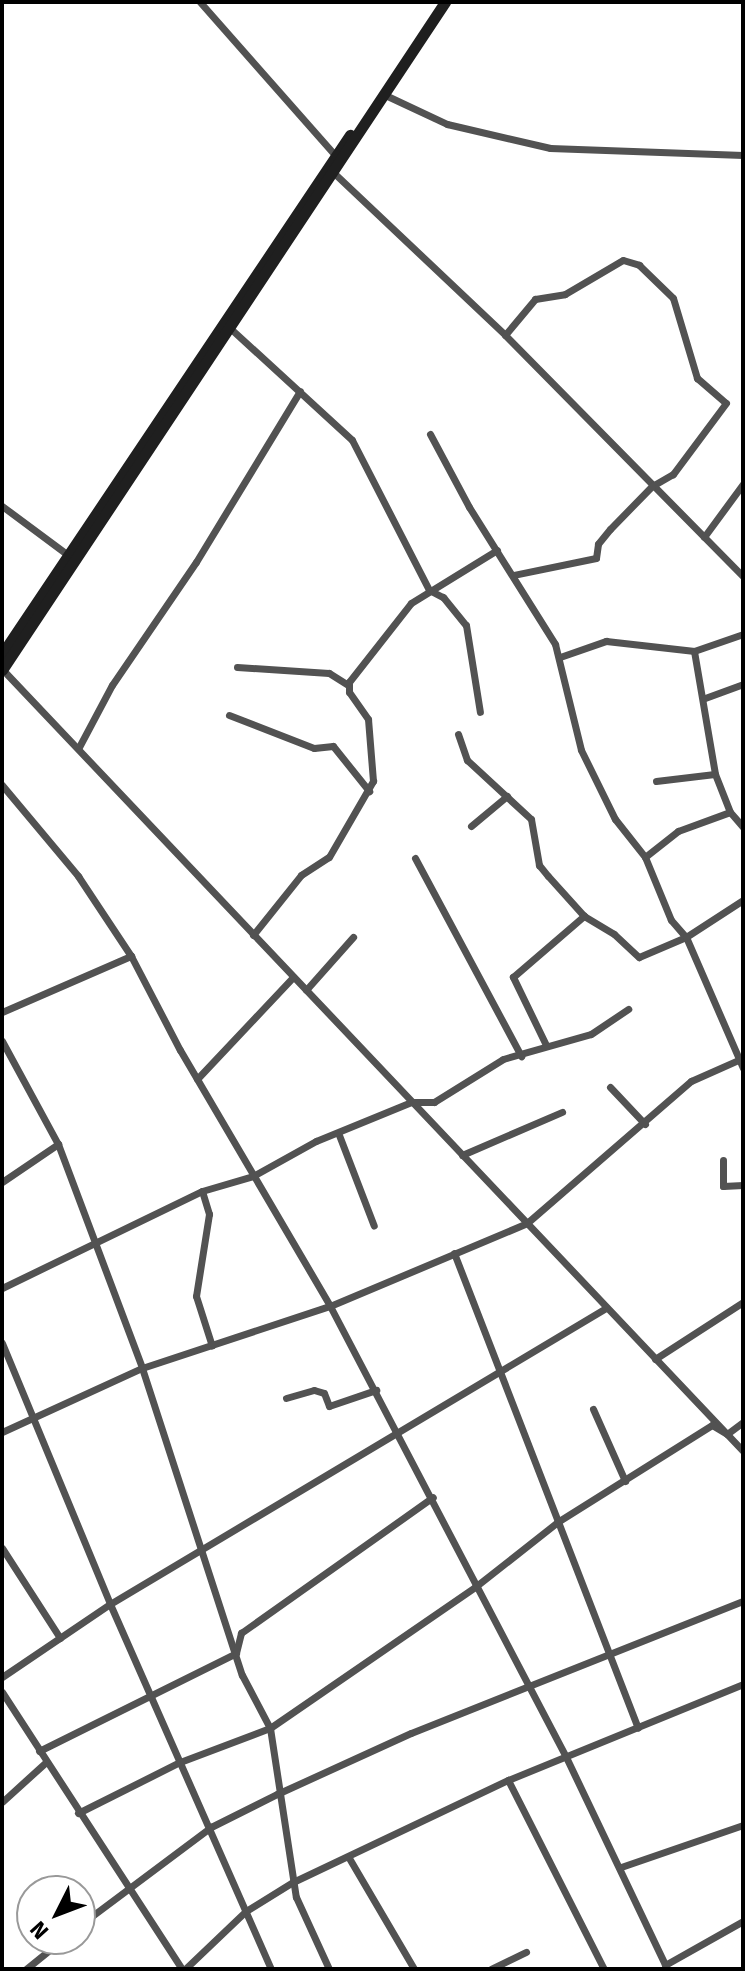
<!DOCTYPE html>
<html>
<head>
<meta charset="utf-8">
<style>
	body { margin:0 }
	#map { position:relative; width:745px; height:1971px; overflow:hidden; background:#fff; font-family:"Fira Sans",sans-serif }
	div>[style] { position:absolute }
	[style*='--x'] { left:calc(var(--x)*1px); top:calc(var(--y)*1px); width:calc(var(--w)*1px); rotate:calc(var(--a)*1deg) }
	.street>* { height:7px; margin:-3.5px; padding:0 3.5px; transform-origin:3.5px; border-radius:3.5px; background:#525252 }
	.secondary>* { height:11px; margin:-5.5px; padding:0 5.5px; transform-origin:5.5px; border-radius:5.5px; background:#1f1f1f }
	span { translate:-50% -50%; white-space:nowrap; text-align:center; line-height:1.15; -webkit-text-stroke:6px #fff; paint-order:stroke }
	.frame { position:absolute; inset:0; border:4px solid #000; pointer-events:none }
	.north { position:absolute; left:16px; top:1875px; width:80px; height:80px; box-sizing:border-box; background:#fff; border:2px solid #999; border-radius:50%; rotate:228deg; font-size:22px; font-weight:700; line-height:32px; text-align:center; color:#000 }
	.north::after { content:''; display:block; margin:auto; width:28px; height:36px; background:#000; clip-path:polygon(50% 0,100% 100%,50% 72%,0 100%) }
</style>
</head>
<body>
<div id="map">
	<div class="street">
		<div style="--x:200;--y:2;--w:205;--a:48.6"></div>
		<div style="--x:383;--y:94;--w:71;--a:25.1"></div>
		<div style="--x:447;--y:124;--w:106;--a:13.1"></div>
		<div style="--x:550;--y:148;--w:193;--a:2.1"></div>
		<div style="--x:335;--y:174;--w:234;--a:43.4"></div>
		<div style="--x:505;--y:335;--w:339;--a:45.4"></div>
		<div style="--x:231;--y:329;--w:164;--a:42.5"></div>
		<div style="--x:352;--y:440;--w:169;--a:62.8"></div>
		<div style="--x:429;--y:590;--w:16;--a:27"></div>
		<div style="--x:443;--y:597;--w:36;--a:51"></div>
		<div style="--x:466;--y:625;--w:88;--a:80.9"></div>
		<div style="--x:505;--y:335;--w:47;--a:-50.2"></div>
		<div style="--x:535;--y:299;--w:30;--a:-9"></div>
		<div style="--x:565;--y:294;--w:67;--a:-30.4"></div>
		<div style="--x:623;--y:260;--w:17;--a:17"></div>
		<div style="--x:639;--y:265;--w:47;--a:44.1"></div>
		<div style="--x:673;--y:298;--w:84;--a:73.3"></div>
		<div style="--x:697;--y:378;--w:38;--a:41"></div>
		<div style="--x:726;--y:403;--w:89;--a:126.7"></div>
		<div style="--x:673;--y:474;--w:24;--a:150"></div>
		<div style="--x:652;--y:486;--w:60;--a:134.3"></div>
		<div style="--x:610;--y:529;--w:19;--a:129"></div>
		<div style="--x:598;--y:544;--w:14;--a:98"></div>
		<div style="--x:596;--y:558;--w:85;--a:168.4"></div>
		<div style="--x:430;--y:434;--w:83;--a:61.9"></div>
		<div style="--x:469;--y:507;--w:162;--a:57.9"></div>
		<div style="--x:555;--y:644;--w:109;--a:76.2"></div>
		<div style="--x:581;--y:750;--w:77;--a:63.8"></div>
		<div style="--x:615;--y:819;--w:48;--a:51.7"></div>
		<div style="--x:645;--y:857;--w:68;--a:67.6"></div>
		<div style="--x:671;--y:920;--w:23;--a:49"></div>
		<div style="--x:686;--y:937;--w:143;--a:66.5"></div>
		<div style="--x:2;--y:506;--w:82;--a:36.6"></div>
		<div style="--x:704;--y:537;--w:66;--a:-53.7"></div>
		<div style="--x:694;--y:651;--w:125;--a:80.3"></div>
		<div style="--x:715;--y:774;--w:41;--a:68.5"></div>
		<div style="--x:730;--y:812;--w:20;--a:49"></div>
		<div style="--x:560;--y:657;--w:49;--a:-19.2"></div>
		<div style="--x:606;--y:641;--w:89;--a:6.5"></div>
		<div style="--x:694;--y:651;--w:52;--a:-19.1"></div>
		<div style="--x:237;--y:667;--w:92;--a:3.7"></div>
		<div style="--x:329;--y:673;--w:22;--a:32"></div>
		<div style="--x:3;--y:670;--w:1076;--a:46.54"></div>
		<div style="--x:705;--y:698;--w:40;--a:-20.2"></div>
		<div style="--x:229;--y:715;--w:91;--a:21.2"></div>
		<div style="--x:314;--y:748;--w:19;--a:-6"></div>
		<div style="--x:333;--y:746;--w:58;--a:51.3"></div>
		<div style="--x:458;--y:734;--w:28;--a:71"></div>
		<div style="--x:467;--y:760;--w:87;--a:42.7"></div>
		<div style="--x:531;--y:819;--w:47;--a:80.1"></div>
		<div style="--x:539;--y:865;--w:14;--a:51"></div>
		<div style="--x:548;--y:876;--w:54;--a:48"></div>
		<div style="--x:584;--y:916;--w:35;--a:31"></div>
		<div style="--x:614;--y:934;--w:34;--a:43"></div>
		<div style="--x:639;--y:957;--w:51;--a:-23.1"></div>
		<div style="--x:686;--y:937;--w:68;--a:-33"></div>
		<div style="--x:79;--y:747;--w:70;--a:-62"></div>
		<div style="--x:112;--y:685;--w:149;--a:-55.7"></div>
		<div style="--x:196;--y:562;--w:200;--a:-58.7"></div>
		<div style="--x:656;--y:781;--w:59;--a:-6.8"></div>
		<div style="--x:2;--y:785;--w:119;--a:50.1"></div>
		<div style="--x:78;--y:876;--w:96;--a:56.5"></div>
		<div style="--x:131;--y:956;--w:106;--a:62.5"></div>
		<div style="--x:180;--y:1050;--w:297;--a:59.6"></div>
		<div style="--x:330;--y:1306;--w:509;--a:62.38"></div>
		<div style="--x:566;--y:1757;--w:235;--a:64.5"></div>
		<div style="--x:471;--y:826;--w:47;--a:-39.8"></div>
		<div style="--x:645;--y:857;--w:42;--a:-38.2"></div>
		<div style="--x:678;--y:831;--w:55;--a:-20.1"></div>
		<div style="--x:415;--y:858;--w:225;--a:61.8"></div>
		<div style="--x:253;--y:935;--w:77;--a:-51.3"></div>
		<div style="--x:301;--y:875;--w:33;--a:-33"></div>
		<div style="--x:329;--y:857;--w:88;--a:-59.9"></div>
		<div style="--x:373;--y:781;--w:62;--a:-94.6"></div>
		<div style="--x:368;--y:719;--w:33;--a:-125"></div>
		<div style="--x:349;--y:692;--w:10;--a:-90"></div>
		<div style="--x:349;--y:682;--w:100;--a:-51.9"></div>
		<div style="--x:411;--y:603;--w:101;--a:-31.6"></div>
		<div style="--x:306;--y:990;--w:71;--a:-48.4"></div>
		<div style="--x:2;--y:1012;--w:141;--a:-23.5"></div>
		<div style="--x:2;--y:1041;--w:117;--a:61.5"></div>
		<div style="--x:58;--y:1144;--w:239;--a:69.4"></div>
		<div style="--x:142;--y:1368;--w:323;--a:72"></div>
		<div style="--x:242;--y:1675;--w:60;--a:62.2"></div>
		<div style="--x:270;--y:1728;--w:171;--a:81.3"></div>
		<div style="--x:296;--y:1897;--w:79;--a:65.4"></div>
		<div style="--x:546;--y:1045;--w:76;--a:-115.9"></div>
		<div style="--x:513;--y:977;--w:94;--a:-40.7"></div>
		<div style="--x:197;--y:1079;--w:140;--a:-46.7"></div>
		<div style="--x:610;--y:1087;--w:51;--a:46.6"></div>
		<div style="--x:339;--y:1135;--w:97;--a:69"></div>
		<div style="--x:462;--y:1155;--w:109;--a:-23.3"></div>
		<div style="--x:723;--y:1160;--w:26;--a:90"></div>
		<div style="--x:723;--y:1186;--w:20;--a:-3"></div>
		<div style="--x:2;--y:1182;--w:68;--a:-34.2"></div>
		<div style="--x:202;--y:1191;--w:24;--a:73"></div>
		<div style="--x:209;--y:1214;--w:83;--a:99"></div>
		<div style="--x:196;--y:1296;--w:52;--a:72.3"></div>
		<div style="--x:454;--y:1253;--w:509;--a:68.83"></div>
		<div style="--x:2;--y:1288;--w:222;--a:-25.9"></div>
		<div style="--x:202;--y:1191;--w:53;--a:-16.4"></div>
		<div style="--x:253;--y:1176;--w:72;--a:-29.1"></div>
		<div style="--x:316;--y:1141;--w:103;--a:-22.3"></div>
		<div style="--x:411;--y:1102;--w:23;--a:0"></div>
		<div style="--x:434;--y:1102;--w:81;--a:-31.9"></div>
		<div style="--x:503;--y:1059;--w:91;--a:-15.9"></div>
		<div style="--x:591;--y:1034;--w:45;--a:-34"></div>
		<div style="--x:2;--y:1343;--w:282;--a:67.5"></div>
		<div style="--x:110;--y:1604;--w:399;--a:66.2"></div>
		<div style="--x:655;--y:1359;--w:105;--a:-32.9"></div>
		<div style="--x:286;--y:1398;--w:29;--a:-16"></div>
		<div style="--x:314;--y:1390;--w:10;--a:17"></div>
		<div style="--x:324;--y:1393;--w:14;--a:69"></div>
		<div style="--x:329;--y:1406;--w:50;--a:-18.8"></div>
		<div style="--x:593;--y:1409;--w:79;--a:66"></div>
		<div style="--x:2;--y:1432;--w:154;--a:-24.6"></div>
		<div style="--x:142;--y:1368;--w:198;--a:-18.3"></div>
		<div style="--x:330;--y:1306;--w:214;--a:-22.8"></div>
		<div style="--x:527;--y:1223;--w:217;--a:-40.9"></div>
		<div style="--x:691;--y:1081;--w:57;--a:-23.9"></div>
		<div style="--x:2;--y:1548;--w:107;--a:57.2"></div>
		<div style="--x:2;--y:1677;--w:130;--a:-34.1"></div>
		<div style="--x:110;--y:1604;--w:578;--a:-30.83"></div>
		<div style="--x:2;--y:1692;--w:330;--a:57"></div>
		<div style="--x:39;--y:1751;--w:220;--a:-26.4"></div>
		<div style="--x:236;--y:1653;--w:21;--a:-76"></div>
		<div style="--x:241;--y:1633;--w:235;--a:-35.3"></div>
		<div style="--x:508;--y:1780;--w:212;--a:63.1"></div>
		<div style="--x:2;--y:1802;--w:59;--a:-42.3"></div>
		<div style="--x:78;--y:1813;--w:114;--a:-26.6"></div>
		<div style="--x:180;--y:1762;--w:96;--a:-20.7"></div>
		<div style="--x:270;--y:1728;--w:249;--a:-34.5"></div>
		<div style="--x:475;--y:1587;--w:107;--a:-38.2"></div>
		<div style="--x:559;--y:1521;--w:181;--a:-32.1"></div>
		<div style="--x:712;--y:1425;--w:17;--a:31"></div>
		<div style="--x:727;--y:1434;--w:20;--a:-37"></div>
		<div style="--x:349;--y:1858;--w:129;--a:59.6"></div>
		<div style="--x:621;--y:1867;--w:129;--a:-19"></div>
		<div style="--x:80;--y:1925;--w:164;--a:-36.8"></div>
		<div style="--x:211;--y:1827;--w:74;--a:-26.6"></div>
		<div style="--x:277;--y:1794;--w:147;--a:-24.5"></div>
		<div style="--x:411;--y:1733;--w:357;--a:-21.7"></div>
		<div style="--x:665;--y:1965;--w:90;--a:-29.4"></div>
		<div style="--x:26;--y:1969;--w:48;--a:-39"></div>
		<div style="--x:185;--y:1969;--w:84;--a:-43.6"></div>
		<div style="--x:246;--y:1911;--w:55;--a:-31.7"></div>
		<div style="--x:293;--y:1882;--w:238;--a:-25.4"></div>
		<div style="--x:508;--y:1780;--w:254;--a:-22.2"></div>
		<div style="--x:491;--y:1969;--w:39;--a:-26"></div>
	</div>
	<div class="secondary">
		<div style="--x:2;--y:654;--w:625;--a:-56.16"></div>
		<div style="--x:2;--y:670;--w:802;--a:-56.45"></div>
	</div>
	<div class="frame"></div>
	<div class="north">N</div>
</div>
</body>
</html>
